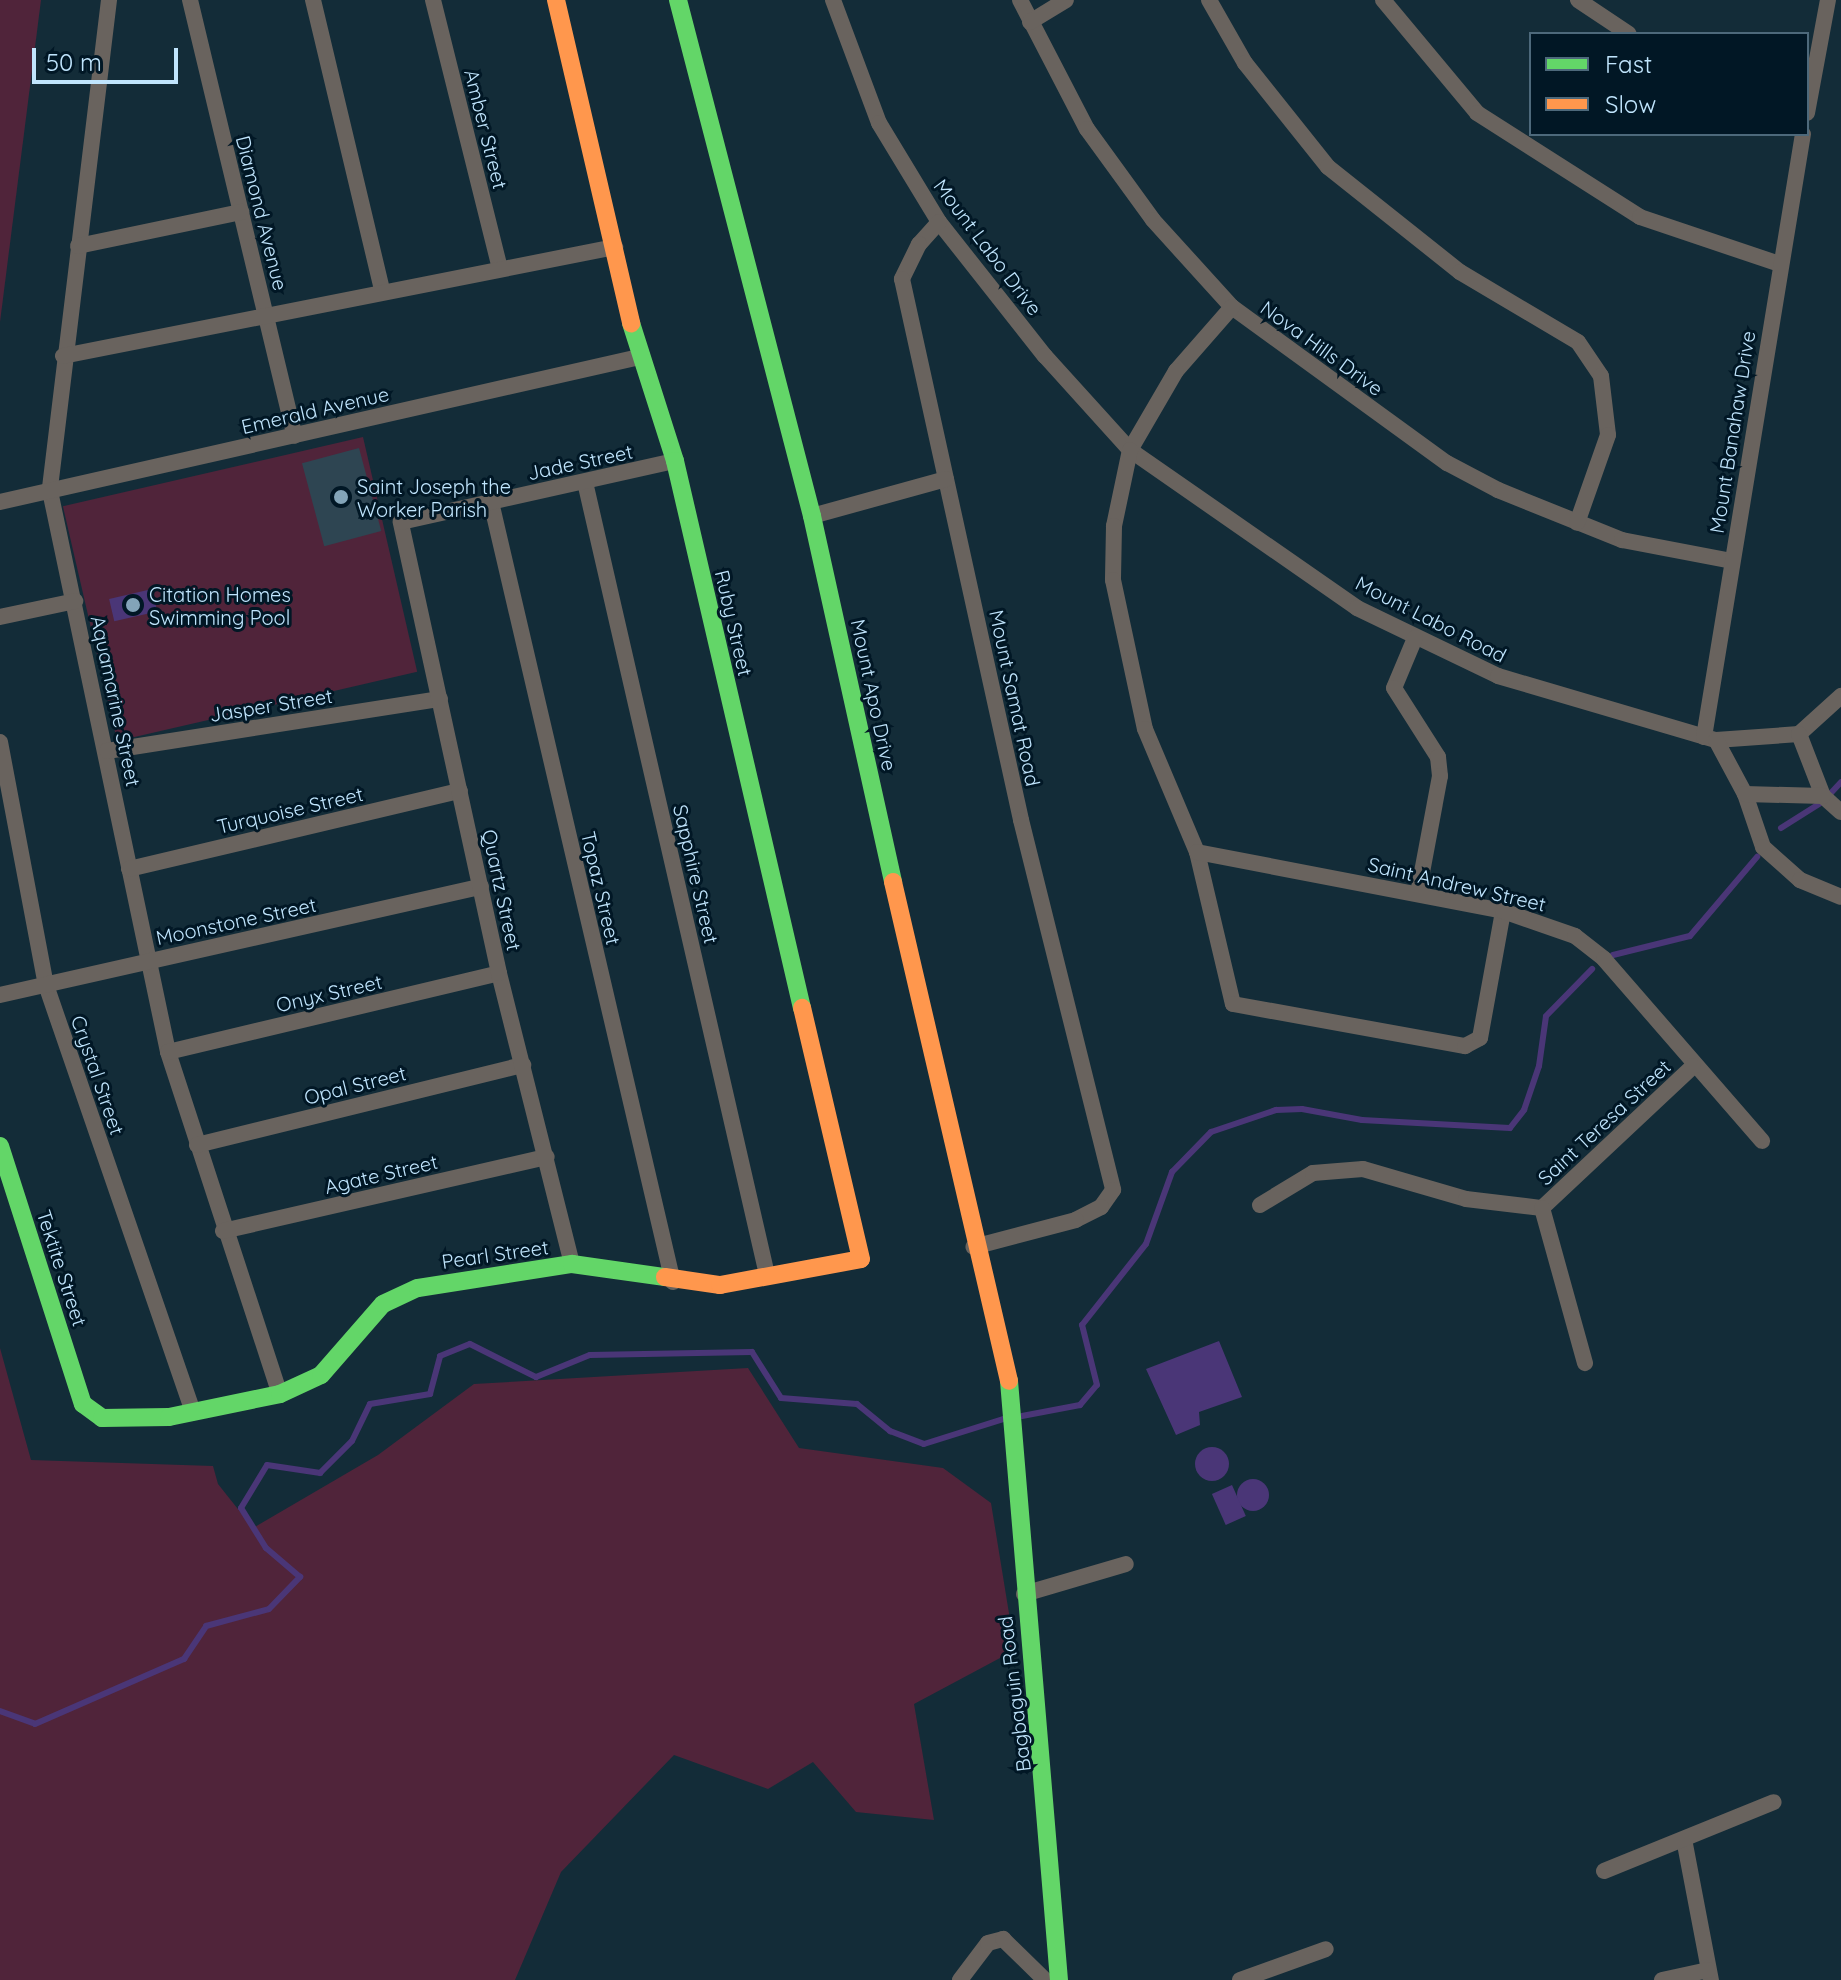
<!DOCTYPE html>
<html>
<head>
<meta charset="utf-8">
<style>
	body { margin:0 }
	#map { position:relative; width:1841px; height:1980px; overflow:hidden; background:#132c38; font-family:Quicksand,sans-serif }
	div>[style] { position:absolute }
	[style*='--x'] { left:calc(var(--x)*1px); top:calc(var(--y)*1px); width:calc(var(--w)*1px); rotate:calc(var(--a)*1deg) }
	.green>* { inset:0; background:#50243a; transform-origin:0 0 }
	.water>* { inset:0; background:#4a3677; transform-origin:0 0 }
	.round { border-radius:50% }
	.stream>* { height:6px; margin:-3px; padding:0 3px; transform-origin:3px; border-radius:3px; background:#4a3677 }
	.building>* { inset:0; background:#2e4552; transform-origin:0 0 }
	.street>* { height:16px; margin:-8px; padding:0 8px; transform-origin:8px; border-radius:8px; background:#69635e }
	.fast>* { height:18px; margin:-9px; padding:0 9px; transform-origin:9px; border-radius:9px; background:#63d668 }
	.slow>* { height:18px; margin:-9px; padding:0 9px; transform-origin:9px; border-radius:9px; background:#ff974d }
	.dots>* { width:22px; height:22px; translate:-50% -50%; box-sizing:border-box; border:4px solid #011725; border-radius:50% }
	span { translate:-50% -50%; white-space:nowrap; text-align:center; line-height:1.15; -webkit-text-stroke:6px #011725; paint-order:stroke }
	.street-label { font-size:20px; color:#c0e5fd }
	.poi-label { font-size:20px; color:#c0e5fd }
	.left { translate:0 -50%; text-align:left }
	.legend { position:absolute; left:1529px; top:32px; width:280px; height:104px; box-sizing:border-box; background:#011725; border:2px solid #4d697b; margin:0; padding:10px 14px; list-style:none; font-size:24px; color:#c0e5fd }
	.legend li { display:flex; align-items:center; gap:16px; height:40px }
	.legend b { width:40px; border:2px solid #4d697b }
	.scale { position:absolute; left:32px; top:48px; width:146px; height:36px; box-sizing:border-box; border:4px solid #c0e5fd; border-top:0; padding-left:10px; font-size:24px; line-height:28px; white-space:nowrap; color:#c0e5fd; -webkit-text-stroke:6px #011725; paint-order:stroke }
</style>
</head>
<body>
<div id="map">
	<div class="green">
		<div style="clip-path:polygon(0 0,41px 0,0 322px)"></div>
		<div style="left:363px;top:437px;width:241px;height:308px;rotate:77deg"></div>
		<div style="clip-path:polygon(0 1348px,31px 1460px,213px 1466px,218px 1484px,253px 1528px,378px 1455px,474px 1384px,748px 1368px,799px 1448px,943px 1468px,991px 1503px,1015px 1650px,914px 1704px,934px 1820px,856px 1812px,813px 1762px,768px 1789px,674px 1755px,561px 1872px,515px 1980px,0 1980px)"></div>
	</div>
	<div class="water">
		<div style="left:152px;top:589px;width:23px;height:44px;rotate:77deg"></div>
		<div style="clip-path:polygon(1219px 1341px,1242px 1397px,1199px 1412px,1200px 1425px,1176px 1435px,1146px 1369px)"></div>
		<div class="round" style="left:1195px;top:1447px;width:34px;height:34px"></div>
		<div class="round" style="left:1237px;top:1479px;width:32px;height:32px"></div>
		<div style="left:1232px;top:1485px;width:34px;height:22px;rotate:66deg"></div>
	</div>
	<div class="stream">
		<div style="--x:1830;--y:794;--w:16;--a:-47"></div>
		<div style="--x:1781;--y:828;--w:45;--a:-32.3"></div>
		<div style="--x:1613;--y:955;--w:79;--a:-13.9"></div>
		<div style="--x:1690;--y:936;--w:104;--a:-49.7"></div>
		<div style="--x:1022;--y:1416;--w:59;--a:-10.7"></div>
		<div style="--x:1080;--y:1405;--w:26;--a:-50"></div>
		<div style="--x:1097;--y:1385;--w:62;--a:-104"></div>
		<div style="--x:1082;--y:1325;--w:103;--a:-51.7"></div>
		<div style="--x:1146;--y:1244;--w:77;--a:-70.1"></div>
		<div style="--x:1172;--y:1172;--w:56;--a:-45.7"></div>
		<div style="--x:1211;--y:1132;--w:69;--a:-18.7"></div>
		<div style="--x:1276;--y:1110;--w:26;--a:-2"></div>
		<div style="--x:1302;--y:1109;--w:61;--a:10.4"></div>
		<div style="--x:1362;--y:1120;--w:148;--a:3.1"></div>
		<div style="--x:1510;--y:1128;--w:23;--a:-52"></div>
		<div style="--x:1524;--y:1110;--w:46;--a:-71.2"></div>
		<div style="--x:1539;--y:1066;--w:50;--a:-82"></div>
		<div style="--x:1546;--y:1016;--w:66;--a:-45.6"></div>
		<div style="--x:0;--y:1711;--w:37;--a:20"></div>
		<div style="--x:35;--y:1724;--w:163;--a:-23.6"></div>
		<div style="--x:184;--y:1659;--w:40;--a:-56"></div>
		<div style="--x:206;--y:1626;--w:65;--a:-15.1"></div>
		<div style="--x:269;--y:1609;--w:45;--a:-45.9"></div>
		<div style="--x:300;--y:1577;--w:45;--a:-139.5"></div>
		<div style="--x:266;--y:1548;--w:47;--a:-122"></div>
		<div style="--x:241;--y:1508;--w:50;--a:-58.8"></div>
		<div style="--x:267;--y:1465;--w:54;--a:8.6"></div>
		<div style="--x:320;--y:1473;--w:45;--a:-45"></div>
		<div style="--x:352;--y:1441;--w:41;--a:-64.1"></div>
		<div style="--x:370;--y:1404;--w:61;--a:-9.5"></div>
		<div style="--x:430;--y:1394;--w:39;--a:-75"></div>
		<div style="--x:440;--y:1356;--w:32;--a:-22"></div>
		<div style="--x:470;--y:1344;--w:74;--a:26.6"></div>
		<div style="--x:536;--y:1377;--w:58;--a:-22.2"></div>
		<div style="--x:590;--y:1355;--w:162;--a:-1.1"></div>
		<div style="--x:752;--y:1352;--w:54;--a:57.8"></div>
		<div style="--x:781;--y:1398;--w:76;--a:4.5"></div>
		<div style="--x:857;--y:1404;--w:43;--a:39.3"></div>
		<div style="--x:890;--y:1431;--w:36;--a:21"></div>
		<div style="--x:924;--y:1444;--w:87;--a:-17.4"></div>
	</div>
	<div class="building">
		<div style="left:359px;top:448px;width:86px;height:59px;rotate:75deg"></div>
	</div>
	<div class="street">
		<div style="--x:109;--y:0;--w:495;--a:96.9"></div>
		<div style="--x:50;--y:491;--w:573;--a:78.12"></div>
		<div style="--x:168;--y:1052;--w:360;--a:71.9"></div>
		<div style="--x:190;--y:0;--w:448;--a:76.5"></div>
		<div style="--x:313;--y:0;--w:298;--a:76.6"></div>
		<div style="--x:433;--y:0;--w:276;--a:76"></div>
		<div style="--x:833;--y:0;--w:131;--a:69.5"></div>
		<div style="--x:879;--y:123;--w:116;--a:58.8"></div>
		<div style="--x:939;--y:222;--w:171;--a:51.7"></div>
		<div style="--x:1045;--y:356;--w:127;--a:47.9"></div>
		<div style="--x:1130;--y:450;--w:277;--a:34.8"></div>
		<div style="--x:1357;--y:608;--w:157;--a:25.7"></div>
		<div style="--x:1498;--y:676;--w:227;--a:16.4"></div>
		<div style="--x:1716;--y:740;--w:83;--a:-4.1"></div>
		<div style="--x:1799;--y:734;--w:57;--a:-42.1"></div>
		<div style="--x:1020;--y:0;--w:145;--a:62.6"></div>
		<div style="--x:1087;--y:129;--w:112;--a:54"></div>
		<div style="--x:1153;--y:220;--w:118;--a:47.8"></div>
		<div style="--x:1232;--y:307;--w:266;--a:36"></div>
		<div style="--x:1447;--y:463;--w:58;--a:27.9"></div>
		<div style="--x:1498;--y:490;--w:134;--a:22"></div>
		<div style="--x:1622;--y:540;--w:112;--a:10.8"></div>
		<div style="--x:1209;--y:0;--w:73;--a:60.3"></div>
		<div style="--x:1245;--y:63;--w:133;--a:51.4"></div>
		<div style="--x:1328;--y:167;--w:169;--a:38.5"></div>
		<div style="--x:1460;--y:272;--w:137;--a:30.7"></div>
		<div style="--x:1578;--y:342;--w:41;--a:55.9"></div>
		<div style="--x:1601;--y:376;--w:59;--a:83.2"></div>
		<div style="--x:1608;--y:435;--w:93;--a:109.4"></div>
		<div style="--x:1383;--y:0;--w:147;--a:50.2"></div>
		<div style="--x:1477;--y:113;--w:193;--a:32.5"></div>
		<div style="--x:1640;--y:217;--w:148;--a:18.6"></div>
		<div style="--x:1578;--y:0;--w:61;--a:33.7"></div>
		<div style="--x:1030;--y:22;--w:42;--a:-31.4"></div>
		<div style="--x:1807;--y:113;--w:115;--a:-79.5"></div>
		<div style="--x:939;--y:222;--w:30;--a:132"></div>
		<div style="--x:919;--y:244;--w:39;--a:116"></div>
		<div style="--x:902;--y:279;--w:554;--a:77.59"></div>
		<div style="--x:1021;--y:820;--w:381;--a:76"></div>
		<div style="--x:1113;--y:1190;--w:21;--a:125"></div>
		<div style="--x:1101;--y:1207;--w:28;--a:153"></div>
		<div style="--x:1076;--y:1220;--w:106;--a:165.3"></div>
		<div style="--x:78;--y:246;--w:167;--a:-11.8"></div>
		<div style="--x:1232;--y:307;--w:85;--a:131.2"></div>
		<div style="--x:1176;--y:371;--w:91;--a:120.2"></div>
		<div style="--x:1130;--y:450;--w:78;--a:101.9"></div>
		<div style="--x:1114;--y:526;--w:54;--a:91.1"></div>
		<div style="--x:1113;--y:580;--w:152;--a:77.9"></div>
		<div style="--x:1145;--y:729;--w:134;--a:67.1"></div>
		<div style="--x:1197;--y:852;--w:156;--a:76.7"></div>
		<div style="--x:1233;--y:1004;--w:236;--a:10.3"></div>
		<div style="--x:1465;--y:1046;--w:17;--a:-28"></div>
		<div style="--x:1480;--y:1038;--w:129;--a:-79.7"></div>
		<div style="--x:63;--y:356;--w:563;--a:-11.17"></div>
		<div style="--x:585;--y:482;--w:814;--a:77.07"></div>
		<div style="--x:0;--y:502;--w:655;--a:-12.78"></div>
		<div style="--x:491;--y:502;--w:801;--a:76.87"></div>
		<div style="--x:812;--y:516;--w:139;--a:-15.4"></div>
		<div style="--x:0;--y:617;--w:77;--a:-12"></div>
		<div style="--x:1415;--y:638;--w:54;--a:112.8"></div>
		<div style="--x:1394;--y:688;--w:82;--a:57.5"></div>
		<div style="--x:1438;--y:757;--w:19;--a:84"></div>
		<div style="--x:1440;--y:776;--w:119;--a:100.6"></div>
		<div style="--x:1799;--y:734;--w:66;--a:68.8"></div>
		<div style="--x:1823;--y:796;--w:24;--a:42"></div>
		<div style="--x:1704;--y:737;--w:611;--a:-80.68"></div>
		<div style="--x:1716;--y:740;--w:61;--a:61.8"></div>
		<div style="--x:1745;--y:794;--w:56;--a:71.2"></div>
		<div style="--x:1763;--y:847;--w:50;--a:41.7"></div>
		<div style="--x:1800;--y:880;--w:44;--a:22.5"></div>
		<div style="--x:0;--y:742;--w:247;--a:79.3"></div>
		<div style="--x:46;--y:985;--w:452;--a:71"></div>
		<div style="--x:107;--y:751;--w:337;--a:-8.9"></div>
		<div style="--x:1745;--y:794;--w:78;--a:1.5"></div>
		<div style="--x:1197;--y:852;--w:312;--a:10.9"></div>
		<div style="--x:1503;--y:911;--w:76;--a:19.1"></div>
		<div style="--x:1575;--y:936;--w:37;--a:38"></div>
		<div style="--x:1604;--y:959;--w:241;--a:49"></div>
		<div style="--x:129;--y:869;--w:340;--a:-13.3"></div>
		<div style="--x:0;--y:995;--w:493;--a:-12.7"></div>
		<div style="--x:168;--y:1052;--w:340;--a:-13.4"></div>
		<div style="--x:197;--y:1145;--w:336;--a:-13.8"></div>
		<div style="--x:1260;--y:1205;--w:62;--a:-31.1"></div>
		<div style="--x:1313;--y:1173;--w:50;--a:-4.6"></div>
		<div style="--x:1363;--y:1169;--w:107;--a:16.2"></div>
		<div style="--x:1466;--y:1199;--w:77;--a:6.8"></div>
		<div style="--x:1542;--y:1208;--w:207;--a:-43.2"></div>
		<div style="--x:1542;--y:1208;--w:161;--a:74.5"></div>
		<div style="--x:223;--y:1231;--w:332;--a:-12.9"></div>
		<div style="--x:572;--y:1264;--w:300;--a:-104.1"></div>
		<div style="--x:499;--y:973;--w:462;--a:-102.3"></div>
		<div style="--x:401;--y:522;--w:281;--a:-12.6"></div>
		<div style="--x:1024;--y:1594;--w:106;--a:-16.4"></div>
		<div style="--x:1684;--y:1839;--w:144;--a:79.2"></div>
		<div style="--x:1604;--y:1871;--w:183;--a:-22.1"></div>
		<div style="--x:960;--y:1980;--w:46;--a:-52.9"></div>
		<div style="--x:988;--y:1943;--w:16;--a:-15"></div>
		<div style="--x:1003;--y:1939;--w:59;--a:44.3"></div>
		<div style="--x:1240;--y:1980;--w:91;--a:-19.8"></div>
		<div style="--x:1662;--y:1980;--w:47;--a:-12.3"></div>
	</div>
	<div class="fast">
		<div style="--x:678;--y:0;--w:533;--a:75.44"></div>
		<div style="--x:812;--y:516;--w:375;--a:77.5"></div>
		<div style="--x:631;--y:323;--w:145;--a:72.3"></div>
		<div style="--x:675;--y:461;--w:562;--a:76.93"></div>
		<div style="--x:0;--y:1146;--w:271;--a:72.2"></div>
		<div style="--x:83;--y:1404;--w:24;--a:36"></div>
		<div style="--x:102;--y:1418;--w:67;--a:-0.9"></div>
		<div style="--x:169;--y:1417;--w:113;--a:-11.7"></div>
		<div style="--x:280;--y:1394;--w:45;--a:-24.9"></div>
		<div style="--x:321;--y:1375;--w:94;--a:-48.9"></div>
		<div style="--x:383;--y:1304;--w:38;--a:-25"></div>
		<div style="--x:418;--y:1288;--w:156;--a:-8.9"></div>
		<div style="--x:572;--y:1264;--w:94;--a:8"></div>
		<div style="--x:1009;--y:1381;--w:601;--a:85.23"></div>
	</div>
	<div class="slow">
		<div style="--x:556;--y:0;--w:332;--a:76.9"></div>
		<div style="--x:893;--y:882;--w:512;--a:76.91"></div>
		<div style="--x:665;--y:1277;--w:56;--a:8.3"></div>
		<div style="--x:720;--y:1285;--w:143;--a:-10.4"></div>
		<div style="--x:861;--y:1259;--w:258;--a:-103.2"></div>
	</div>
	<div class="dots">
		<div style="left:341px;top:497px;background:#83a4b8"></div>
		<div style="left:133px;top:605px;background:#83a4b8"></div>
	</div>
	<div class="street-label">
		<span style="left:486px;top:129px;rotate:76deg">Amber Street</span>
		<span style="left:262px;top:213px;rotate:76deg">Diamond Avenue</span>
		<span style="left:988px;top:247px;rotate:53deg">Mount Labo Drive</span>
		<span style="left:1322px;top:348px;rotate:36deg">Nova Hills Drive</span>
		<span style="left:315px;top:410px;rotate:-13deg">Emerald Avenue</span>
		<span style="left:1732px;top:432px;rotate:-81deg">Mount Banahaw Drive</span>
		<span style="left:580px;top:462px;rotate:-12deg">Jade Street</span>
		<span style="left:1431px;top:619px;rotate:27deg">Mount Labo Road</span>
		<span style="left:734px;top:623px;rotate:77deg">Ruby Street</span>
		<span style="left:874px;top:695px;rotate:78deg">Mount Apo Drive</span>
		<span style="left:1015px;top:698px;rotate:78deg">Mount Samat Road</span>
		<span style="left:116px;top:701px;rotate:78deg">Aquamarine Street</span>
		<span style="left:271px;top:705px;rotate:-9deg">Jasper Street</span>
		<span style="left:290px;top:810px;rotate:-13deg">Turquoise Street</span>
		<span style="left:696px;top:874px;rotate:77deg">Sapphire Street</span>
		<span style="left:1457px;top:884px;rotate:13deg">Saint Andrew Street</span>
		<span style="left:601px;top:888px;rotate:77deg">Topaz Street</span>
		<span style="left:502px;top:890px;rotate:78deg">Quartz Street</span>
		<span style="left:236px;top:921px;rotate:-12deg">Moonstone Street</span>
		<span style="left:329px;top:993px;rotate:-13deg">Onyx Street</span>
		<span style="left:98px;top:1075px;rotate:71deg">Crystal Street</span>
		<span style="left:355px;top:1085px;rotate:-14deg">Opal Street</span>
		<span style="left:1604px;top:1122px;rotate:-43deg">Saint Teresa Street</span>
		<span style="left:381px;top:1174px;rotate:-13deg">Agate Street</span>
		<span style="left:495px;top:1254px;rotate:-8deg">Pearl Street</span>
		<span style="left:62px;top:1268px;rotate:72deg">Tektite Street</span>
		<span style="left:1014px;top:1694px;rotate:-97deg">Bagbaguin Road</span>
	</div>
	<div class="poi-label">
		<span class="left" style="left:357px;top:498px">Saint Joseph the<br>Worker Parish</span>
		<span class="left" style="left:149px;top:606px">Citation Homes<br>Swimming Pool</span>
	</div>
	<ul class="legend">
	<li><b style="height:10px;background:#63d668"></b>Fast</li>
	<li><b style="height:10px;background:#ff974d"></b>Slow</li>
	</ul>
	<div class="scale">50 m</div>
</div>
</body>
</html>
